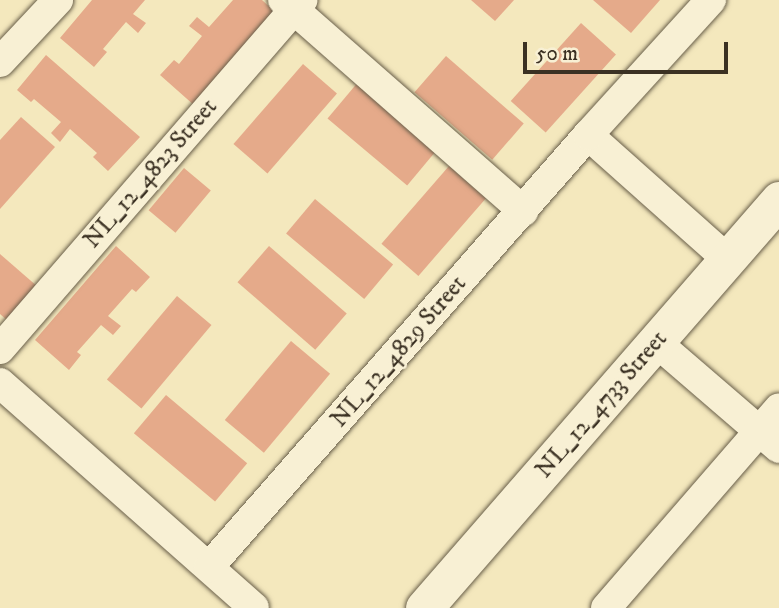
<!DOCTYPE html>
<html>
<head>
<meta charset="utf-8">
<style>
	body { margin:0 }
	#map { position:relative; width:779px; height:608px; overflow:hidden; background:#f4e8bd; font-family:"IM FELL DW Pica",serif }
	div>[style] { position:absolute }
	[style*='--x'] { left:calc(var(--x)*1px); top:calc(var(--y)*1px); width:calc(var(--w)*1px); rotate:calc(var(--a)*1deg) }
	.building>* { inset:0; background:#e5aa8a; transform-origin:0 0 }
	.roads { filter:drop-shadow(0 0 2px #695f4a) drop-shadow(0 0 2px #695f4a) }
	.minor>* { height:30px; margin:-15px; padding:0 15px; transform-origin:15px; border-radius:15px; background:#f8f0d4 }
	.tertiary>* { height:37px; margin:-18.5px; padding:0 18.5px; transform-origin:18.5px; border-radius:18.5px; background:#f8f0d4 }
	span { translate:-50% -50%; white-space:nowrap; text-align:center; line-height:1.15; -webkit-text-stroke:5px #f8f0d4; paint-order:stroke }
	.street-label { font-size:24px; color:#3b3123 }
	.scale { position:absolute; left:523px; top:42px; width:205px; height:32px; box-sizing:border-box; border:4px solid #3b3123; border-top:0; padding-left:9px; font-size:21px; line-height:24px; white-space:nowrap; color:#3b3123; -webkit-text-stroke:5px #f8f0d4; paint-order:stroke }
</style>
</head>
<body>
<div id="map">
	<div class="building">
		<div style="clip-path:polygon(92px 0,145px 0,133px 14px,146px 23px,138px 33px,126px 22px,103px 49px,107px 52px,94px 67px,60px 38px)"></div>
		<div style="clip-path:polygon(233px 0,262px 0,275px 12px,195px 106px,160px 75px,174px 60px,179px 64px,202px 36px,189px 26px,197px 17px,209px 27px)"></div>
		<div style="clip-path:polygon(471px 0,514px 0,495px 21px)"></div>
		<div style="clip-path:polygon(593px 0,660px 0,631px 33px)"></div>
		<div style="left:581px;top:23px;width:47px;height:105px;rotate:42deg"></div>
		<div style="clip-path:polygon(46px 55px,140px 137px,108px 171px,93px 157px,97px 153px,70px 129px,60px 142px,51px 133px,61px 122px,34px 99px,31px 102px,17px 90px)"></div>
		<div style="left:446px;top:56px;width:103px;height:48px;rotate:41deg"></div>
		<div style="left:303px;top:64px;width:45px;height:106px;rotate:41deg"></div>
		<div style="left:359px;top:81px;width:104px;height:49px;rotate:40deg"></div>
		<div style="clip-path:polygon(21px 117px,55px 147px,0 209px,0 140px)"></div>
		<div style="left:449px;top:166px;width:49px;height:103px;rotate:41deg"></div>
		<div style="left:184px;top:168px;width:35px;height:55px;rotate:40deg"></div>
		<div style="left:315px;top:199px;width:102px;height:45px;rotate:40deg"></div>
		<div style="clip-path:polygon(116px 246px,150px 277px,136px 292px,132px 289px,108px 316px,121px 326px,113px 335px,101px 325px,77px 352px,81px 355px,69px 370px,35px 340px)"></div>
		<div style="left:269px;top:246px;width:103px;height:48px;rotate:41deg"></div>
		<div style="clip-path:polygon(0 254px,38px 287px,8px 321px,0 314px)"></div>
		<div style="left:177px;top:296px;width:45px;height:109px;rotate:40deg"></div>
		<div style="left:291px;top:341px;width:51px;height:103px;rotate:40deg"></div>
		<div style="left:166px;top:395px;width:106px;height:50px;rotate:40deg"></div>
	</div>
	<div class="roads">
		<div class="minor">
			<div style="--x:283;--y:0;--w:320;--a:41.3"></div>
			<div style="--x:0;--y:62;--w:85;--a:-46.9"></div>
			<div style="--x:588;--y:135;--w:186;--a:41.7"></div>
			<div style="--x:657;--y:343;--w:161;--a:40.7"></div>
			<div style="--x:0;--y:349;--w:462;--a:-49.1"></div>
			<div style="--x:0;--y:383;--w:339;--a:41.5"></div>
			<div style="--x:209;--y:567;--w:575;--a:-48.74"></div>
			<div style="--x:588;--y:135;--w:183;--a:-47.7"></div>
			<div style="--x:606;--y:608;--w:264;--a:-49.1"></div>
		</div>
		<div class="tertiary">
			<div style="--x:424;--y:608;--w:541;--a:-48.97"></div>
		</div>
	</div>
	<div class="street-label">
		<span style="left:151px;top:174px;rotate:-49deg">NL_12_4823 Street</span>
		<span style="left:399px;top:352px;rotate:-49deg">NL_12_4829 Street</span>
		<span style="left:602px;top:405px;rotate:-49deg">NL_12_4733 Street</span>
	</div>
	<div class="scale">50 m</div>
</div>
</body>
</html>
